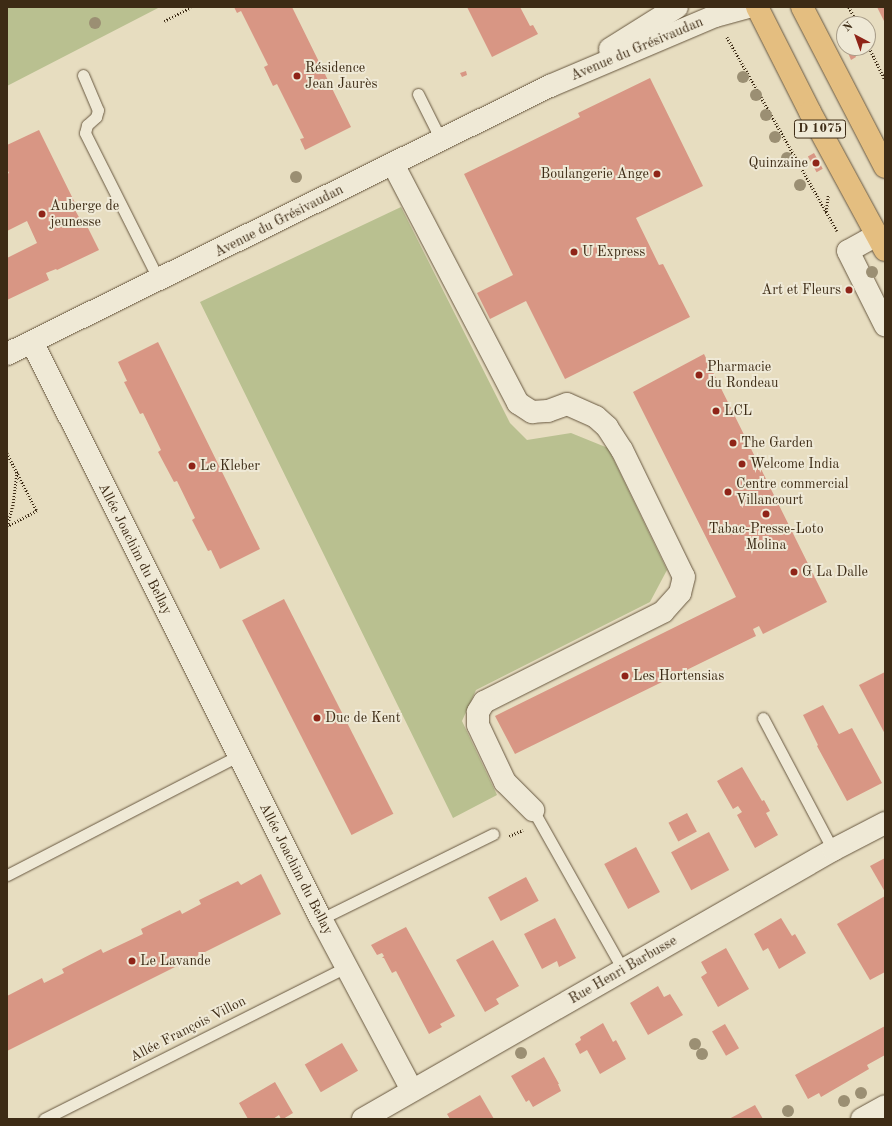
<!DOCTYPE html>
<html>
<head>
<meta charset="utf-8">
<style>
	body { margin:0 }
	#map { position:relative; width:892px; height:1126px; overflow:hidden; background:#e7ddc0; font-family:"Old Standard TT",serif }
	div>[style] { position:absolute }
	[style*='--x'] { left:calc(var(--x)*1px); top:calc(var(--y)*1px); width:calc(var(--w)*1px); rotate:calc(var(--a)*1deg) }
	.green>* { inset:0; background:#b9c090 }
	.building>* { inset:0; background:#d89684; transform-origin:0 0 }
	.path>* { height:2.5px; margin-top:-1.25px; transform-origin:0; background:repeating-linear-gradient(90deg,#3d2b15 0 1px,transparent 0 3px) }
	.roads { filter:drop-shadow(0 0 1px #685840) drop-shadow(0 0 1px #685840) }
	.lane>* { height:11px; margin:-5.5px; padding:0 5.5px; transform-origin:5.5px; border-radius:5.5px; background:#efe9d6 }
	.street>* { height:22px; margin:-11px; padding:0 11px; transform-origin:11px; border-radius:11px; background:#efe9d6 }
	.primary>* { height:22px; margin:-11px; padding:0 11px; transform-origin:11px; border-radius:11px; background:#e4be80 }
	.trees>* { width:12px; height:12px; margin:-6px; border-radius:50%; background:#9b8f73 }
	.dots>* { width:11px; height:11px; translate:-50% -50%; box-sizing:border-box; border:2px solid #efe9d6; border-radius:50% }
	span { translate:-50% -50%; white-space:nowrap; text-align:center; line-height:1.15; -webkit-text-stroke:4px #efe9d6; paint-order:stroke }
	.shield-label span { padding:1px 3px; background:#efe9d6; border:1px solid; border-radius:3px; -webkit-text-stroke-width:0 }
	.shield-label { font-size:13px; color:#3d2b15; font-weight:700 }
	.street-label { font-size:14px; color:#3d2b15 }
	.poi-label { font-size:14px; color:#3d2b15 }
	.left { translate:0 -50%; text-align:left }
	.right { translate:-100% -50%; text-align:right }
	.frame { position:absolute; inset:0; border:8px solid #3d2b15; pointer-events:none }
	.north { position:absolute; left:836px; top:16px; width:40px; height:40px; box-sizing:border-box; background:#efe9d6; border:1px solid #a89d89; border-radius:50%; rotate:319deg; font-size:11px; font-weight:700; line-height:16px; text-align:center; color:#3d2b15 }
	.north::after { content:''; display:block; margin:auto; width:14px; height:18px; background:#8f2418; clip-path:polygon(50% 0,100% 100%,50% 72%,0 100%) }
</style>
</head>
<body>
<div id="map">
	<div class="green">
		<div style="clip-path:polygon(7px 7px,160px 7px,7px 86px)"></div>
		<div style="clip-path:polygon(401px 207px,510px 423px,527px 440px,571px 433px,608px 448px,667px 570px,650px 602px,476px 690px,462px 721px,497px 795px,453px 818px,200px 302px)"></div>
	</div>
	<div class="building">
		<div style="clip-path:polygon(234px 7px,292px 7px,351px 127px,305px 150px,300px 139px,304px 138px,277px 84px,273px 86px,264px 67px,268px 65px,241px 11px,237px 13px)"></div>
		<div style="clip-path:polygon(467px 7px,520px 7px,530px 26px,533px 25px,538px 34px,492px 57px)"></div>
		<div style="clip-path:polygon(877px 7px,885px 7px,885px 23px)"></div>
		<div style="clip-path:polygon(843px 30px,844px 31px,844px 44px,839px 33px)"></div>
		<div style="clip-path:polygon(846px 48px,852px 48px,856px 57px,851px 60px)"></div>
		<div style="clip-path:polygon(466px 71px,467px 75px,462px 77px,460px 73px)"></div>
		<div style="clip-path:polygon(650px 78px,703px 186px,636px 218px,659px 265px,663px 264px,690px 317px,565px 379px,526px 301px,490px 319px,477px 293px,513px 275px,464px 174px,580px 117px,578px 113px)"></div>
		<div style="clip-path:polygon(39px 130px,78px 209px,75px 210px,80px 219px,83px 218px,99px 250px,57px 270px,56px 269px,46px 273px,49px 280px,7px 300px,7px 258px,37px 243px,27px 221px,7px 231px,7px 174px,9px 173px,7px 169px,7px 145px)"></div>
		<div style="left:814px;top:153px;width:18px;height:7px;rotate:61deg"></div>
		<div style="clip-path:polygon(158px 342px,260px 549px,220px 569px,211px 550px,208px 551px,192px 520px,195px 518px,177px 481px,174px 482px,158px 452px,161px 450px,143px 413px,140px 414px,124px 382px,127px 381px,118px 362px)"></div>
		<div style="clip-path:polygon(704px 354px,827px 602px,763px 634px,759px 626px,753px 629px,756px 636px,515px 754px,495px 716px,736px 597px,633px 392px)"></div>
		<div style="left:284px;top:599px;width:241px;height:47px;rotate:63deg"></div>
		<div style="clip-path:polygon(885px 672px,885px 734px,859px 685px)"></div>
		<div style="clip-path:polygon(823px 705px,839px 734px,852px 728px,882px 783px,847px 801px,817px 746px,818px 745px,803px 715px)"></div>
		<div style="clip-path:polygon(742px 767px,762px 801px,764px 800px,770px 811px,766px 813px,778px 835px,755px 848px,737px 815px,742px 812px,738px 806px,733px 809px,717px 781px)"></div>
		<div style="left:687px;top:813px;width:21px;height:21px;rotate:62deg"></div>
		<div style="left:709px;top:832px;width:43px;height:43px;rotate:62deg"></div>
		<div style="left:636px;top:847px;width:51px;height:36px;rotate:62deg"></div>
		<div style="clip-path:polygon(885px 858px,885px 892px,870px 866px)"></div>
		<div style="clip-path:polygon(261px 874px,281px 914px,7px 1051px,7px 996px,42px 978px,44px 983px,64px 973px,62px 969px,101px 949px,103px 953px,143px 934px,141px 929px,180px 910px,182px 914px,201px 904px,199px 900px,238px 881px,241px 885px)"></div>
		<div style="left:526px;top:877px;width:27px;height:43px;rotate:62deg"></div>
		<div style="clip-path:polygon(885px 896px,885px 972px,870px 980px,837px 924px)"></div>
		<div style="clip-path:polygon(555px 918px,576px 958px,559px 967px,557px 961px,542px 969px,524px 934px)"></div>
		<div style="clip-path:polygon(781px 918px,792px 936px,795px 934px,806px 953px,779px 969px,768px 948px,763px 951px,754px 934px)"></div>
		<div style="clip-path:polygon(406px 927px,455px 1016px,440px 1024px,442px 1027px,429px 1034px,396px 971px,392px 973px,384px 958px,382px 958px,384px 956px,382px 953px,377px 955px,371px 945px)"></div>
		<div style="clip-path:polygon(493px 940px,519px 986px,496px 999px,499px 1004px,485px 1012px,456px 960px)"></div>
		<div style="clip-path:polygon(726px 948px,749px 989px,718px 1007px,701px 977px,707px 973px,701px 962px)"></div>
		<div style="clip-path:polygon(658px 986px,664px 997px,670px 994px,683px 1015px,648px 1035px,630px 1003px)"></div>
		<div style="clip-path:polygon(603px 1023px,613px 1042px,616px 1040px,626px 1059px,600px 1074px,587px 1050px,580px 1054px,575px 1044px,581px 1040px,580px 1037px)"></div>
		<div style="left:725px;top:1024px;width:28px;height:15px;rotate:60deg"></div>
		<div style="clip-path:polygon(885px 1026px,885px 1055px,867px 1065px,869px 1069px,821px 1097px,819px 1093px,808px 1099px,795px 1075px)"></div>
		<div style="left:342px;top:1043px;width:32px;height:43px;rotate:60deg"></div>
		<div style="clip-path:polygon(544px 1057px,559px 1084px,558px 1084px,561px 1091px,533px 1107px,529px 1100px,526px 1102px,511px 1076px)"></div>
		<div style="clip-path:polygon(275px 1082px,293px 1113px,283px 1119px,281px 1119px,279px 1115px,273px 1119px,248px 1119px,239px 1103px)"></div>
		<div style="clip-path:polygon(480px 1095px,494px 1119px,450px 1119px,447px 1114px)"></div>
		<div style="clip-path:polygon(755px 1105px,763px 1119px,729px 1119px)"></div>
	</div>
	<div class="path">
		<div style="--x:849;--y:7;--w:19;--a:62"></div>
		<div style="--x:164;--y:21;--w:30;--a:-27"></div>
		<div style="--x:727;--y:37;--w:223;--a:60.4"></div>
		<div style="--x:868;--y:45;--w:39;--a:64"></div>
		<div style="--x:826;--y:212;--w:17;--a:-83"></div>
		<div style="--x:7;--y:453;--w:65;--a:62.7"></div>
		<div style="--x:37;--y:511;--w:34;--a:152"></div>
		<div style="--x:7;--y:526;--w:24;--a:-75"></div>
		<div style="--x:13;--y:503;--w:31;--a:-83"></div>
		<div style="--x:509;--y:836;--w:15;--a:-23"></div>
	</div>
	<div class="roads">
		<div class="lane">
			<div style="--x:83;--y:75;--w:38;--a:67"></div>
			<div style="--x:98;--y:110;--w:7;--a:106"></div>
			<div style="--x:96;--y:117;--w:12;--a:138"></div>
			<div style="--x:87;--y:125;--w:8;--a:104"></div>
			<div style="--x:85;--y:133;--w:165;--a:63.3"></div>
			<div style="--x:418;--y:94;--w:51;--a:63.4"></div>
			<div style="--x:763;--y:718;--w:149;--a:62.1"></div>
			<div style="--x:533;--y:810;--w:184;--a:60.6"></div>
			<div style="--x:7;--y:875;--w:261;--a:-27.3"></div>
			<div style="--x:321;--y:919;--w:192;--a:-26.3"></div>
			<div style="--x:44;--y:1119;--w:338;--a:-26.7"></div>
		</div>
		<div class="street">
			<div style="--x:610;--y:49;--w:79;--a:-32.1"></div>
			<div style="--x:393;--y:164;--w:270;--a:62.4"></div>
			<div style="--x:518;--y:403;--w:17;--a:33"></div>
			<div style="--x:532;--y:412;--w:16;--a:-4"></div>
			<div style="--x:548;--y:411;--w:20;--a:-20"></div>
			<div style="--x:567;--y:404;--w:32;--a:24"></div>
			<div style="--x:596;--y:417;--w:15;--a:42"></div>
			<div style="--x:607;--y:427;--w:27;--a:57"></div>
			<div style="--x:622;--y:450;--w:141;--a:64"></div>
			<div style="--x:684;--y:577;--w:16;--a:104"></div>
			<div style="--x:680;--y:593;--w:25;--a:132"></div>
			<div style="--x:663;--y:612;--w:200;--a:153.3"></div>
			<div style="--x:484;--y:702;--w:12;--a:121"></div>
			<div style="--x:478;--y:712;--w:13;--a:90"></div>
			<div style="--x:478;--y:725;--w:63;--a:64.7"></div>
			<div style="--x:505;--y:782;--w:40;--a:45"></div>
			<div style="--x:877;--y:235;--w:33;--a:151"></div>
			<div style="--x:848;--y:251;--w:83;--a:63.4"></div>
			<div style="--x:32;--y:342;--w:645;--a:63.4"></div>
			<div style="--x:321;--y:919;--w:194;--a:62"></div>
			<div style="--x:7;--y:354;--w:606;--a:-26.27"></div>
			<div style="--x:550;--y:86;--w:179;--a:-23"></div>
			<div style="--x:715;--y:16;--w:34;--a:-15"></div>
			<div style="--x:363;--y:1119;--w:542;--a:-29.78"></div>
			<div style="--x:833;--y:850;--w:59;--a:-27.4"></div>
			<div style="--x:862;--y:1119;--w:26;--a:-29"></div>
		</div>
		<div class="primary">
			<div style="--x:757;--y:7;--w:118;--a:63.2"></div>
			<div style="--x:810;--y:112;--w:157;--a:61.5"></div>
			<div style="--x:802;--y:7;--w:180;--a:62.6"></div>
		</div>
	</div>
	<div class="trees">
		<div style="left:95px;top:23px"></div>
		<div style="left:743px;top:77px"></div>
		<div style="left:756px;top:95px"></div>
		<div style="left:766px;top:115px"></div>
		<div style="left:775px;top:137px"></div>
		<div style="left:787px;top:158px"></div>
		<div style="left:296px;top:177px"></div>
		<div style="left:800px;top:185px"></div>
		<div style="left:872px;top:272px"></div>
		<div style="left:695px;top:1044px"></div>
		<div style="left:521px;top:1053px"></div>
		<div style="left:702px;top:1054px"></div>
		<div style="left:861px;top:1093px"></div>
		<div style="left:844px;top:1101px"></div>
		<div style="left:788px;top:1111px"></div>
	</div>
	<div class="dots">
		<div style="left:297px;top:76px;background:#8f2418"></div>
		<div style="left:816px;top:163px;background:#8f2418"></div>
		<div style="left:657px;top:174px;background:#8f2418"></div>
		<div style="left:42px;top:214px;background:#8f2418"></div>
		<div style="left:574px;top:252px;background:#8f2418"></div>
		<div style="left:849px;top:290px;background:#8f2418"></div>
		<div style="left:699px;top:375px;background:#8f2418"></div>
		<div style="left:716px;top:411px;background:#8f2418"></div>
		<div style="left:733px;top:443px;background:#8f2418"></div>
		<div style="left:742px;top:464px;background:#8f2418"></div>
		<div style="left:192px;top:466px;background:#8f2418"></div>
		<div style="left:728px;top:492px;background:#8f2418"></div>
		<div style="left:766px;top:514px;background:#8f2418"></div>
		<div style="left:794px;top:572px;background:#8f2418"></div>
		<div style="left:625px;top:676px;background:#8f2418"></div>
		<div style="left:317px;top:718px;background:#8f2418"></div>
		<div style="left:132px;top:961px;background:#8f2418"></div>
	</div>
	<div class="shield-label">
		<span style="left:820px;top:129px">D 1075</span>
	</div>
	<div class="street-label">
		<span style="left:637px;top:49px;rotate:-23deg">Avenue du Grésivaudan</span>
		<span style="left:279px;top:221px;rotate:-27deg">Avenue du Grésivaudan</span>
		<span style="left:135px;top:549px;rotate:63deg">Allée Joachim du Bellay</span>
		<span style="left:296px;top:869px;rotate:63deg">Allée Joachim du Bellay</span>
		<span style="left:623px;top:970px;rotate:-30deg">Rue Henri Barbusse</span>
		<span style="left:188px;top:1029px;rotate:-27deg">Allée François Villon</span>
	</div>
	<div class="poi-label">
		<span class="left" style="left:305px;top:76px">Résidence<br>Jean Jaurès</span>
		<span class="right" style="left:808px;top:163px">Quinzaine</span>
		<span class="right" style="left:649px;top:174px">Boulangerie Ange</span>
		<span class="left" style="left:50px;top:214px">Auberge de<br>jeunesse</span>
		<span class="left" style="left:582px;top:252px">U Express</span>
		<span class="right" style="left:841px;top:290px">Art et Fleurs</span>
		<span class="left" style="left:707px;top:375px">Pharmacie<br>du Rondeau</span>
		<span class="left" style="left:724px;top:411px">LCL</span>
		<span class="left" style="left:741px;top:443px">The Garden</span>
		<span class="left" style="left:750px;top:464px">Welcome India</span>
		<span class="left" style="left:200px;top:466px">Le Kleber</span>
		<span class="left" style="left:736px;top:492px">Centre commercial<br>Villancourt</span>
		<span style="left:766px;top:537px">Tabac-Presse-Loto<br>Molina</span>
		<span class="left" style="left:802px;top:572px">G La Dalle</span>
		<span class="left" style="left:633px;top:676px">Les Hortensias</span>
		<span class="left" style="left:325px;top:718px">Duc de Kent</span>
		<span class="left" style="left:140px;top:961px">Le Lavande</span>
	</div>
	<div class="frame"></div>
	<div class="north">N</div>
</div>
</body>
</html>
